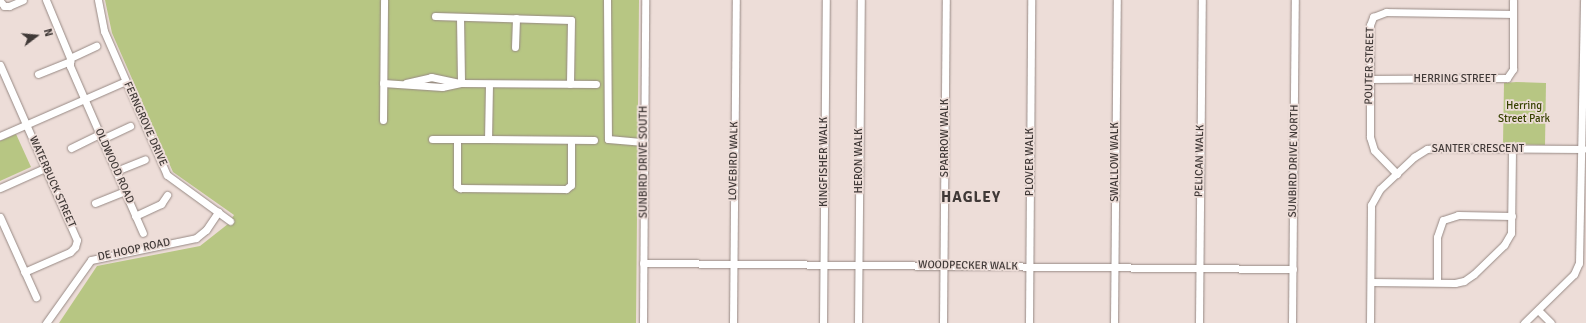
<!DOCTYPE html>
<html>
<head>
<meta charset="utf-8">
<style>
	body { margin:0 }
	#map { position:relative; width:1586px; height:323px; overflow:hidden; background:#edddd8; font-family:Signika,sans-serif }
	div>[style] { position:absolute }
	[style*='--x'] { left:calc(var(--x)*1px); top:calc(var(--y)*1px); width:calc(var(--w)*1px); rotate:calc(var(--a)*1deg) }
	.green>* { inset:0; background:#b7c683 }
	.roads { filter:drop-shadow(0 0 1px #978984) drop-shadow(0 0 1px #978984) }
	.street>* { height:7px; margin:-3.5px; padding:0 3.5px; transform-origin:3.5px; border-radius:3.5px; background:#fff }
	span { translate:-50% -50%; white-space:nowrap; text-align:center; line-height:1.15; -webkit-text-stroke:3.5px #edddd8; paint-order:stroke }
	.street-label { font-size:11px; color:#403937 }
	.park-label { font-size:11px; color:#374100 }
	.district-label { font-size:15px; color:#403937; font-weight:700; letter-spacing:1px }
	.north { position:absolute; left:16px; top:16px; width:40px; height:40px; -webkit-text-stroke:3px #edddd8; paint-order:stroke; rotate:74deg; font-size:11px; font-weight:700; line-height:16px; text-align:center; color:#403937 }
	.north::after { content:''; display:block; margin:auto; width:14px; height:18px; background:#403937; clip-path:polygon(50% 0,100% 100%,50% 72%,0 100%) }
</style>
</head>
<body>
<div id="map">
	<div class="green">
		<div style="clip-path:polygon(105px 0,639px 0,636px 323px,59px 323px,97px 266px,200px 246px,228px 224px,234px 215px,173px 172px,112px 33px)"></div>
		<div style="clip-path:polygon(1516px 82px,1546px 83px,1545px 145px,1503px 144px,1504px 83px)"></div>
		<div style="clip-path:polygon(16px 134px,31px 167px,0 181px,0 141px)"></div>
	</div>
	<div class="roads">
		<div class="street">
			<div style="--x:46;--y:0;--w:63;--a:67.5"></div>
			<div style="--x:70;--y:58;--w:8;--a:90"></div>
			<div style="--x:70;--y:66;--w:182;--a:66.4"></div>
			<div style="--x:98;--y:0;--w:32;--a:79"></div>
			<div style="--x:104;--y:31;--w:157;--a:66.4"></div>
			<div style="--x:167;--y:175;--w:78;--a:36.1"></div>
			<div style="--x:607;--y:0;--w:139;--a:89.6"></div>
			<div style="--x:608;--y:139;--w:36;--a:5"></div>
			<div style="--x:0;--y:1;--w:6;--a:51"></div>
			<div style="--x:4;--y:6;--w:5;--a:0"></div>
			<div style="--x:9;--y:6;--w:15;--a:-23"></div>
			<div style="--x:435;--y:16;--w:136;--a:1.7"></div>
			<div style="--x:571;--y:20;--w:64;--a:90.9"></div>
			<div style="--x:460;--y:17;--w:66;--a:89.1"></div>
			<div style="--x:461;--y:83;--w:135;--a:0.4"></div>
			<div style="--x:515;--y:47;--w:29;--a:-88"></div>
			<div style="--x:70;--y:58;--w:29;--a:-25"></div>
			<div style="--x:0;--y:65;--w:191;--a:66.3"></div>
			<div style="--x:77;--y:240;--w:7;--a:106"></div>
			<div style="--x:75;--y:247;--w:7;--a:135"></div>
			<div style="--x:70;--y:252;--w:50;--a:156.5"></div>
			<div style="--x:38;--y:74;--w:35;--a:-22"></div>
			<div style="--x:1370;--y:79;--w:137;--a:-0.4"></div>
			<div style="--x:1507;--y:78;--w:11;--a:-56"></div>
			<div style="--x:1513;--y:69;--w:69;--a:-90"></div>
			<div style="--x:383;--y:83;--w:59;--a:3.9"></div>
			<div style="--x:442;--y:87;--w:19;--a:-12"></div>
			<div style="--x:406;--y:83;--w:26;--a:-13"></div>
			<div style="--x:431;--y:77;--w:29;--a:12"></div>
			<div style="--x:489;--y:84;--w:55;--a:91"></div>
			<div style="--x:488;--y:139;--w:31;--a:180"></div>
			<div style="--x:457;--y:139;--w:47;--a:90"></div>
			<div style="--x:457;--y:186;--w:4;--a:34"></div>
			<div style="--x:460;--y:188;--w:106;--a:0.5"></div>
			<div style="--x:566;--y:189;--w:6;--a:-39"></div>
			<div style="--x:571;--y:185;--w:45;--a:-90"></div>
			<div style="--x:383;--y:120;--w:120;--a:-89.5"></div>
			<div style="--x:0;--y:136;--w:137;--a:-23.6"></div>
			<div style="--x:102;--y:139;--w:31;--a:-25"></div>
			<div style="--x:432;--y:139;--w:25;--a:0"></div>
			<div style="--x:488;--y:139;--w:106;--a:0.5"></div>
			<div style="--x:71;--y:148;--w:32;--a:-26"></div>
			<div style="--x:116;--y:171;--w:31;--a:-22"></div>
			<div style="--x:1397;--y:174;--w:33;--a:-134"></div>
			<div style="--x:1374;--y:150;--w:14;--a:-107"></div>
			<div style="--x:1370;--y:137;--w:112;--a:-90"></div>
			<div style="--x:1370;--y:25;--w:9;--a:-69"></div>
			<div style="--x:1373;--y:17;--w:14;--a:-21"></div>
			<div style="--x:1386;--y:12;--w:126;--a:0.9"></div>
			<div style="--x:0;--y:188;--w:49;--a:-24"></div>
			<div style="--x:95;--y:203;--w:31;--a:-22"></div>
			<div style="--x:135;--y:216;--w:29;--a:-25"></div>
			<div style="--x:161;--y:204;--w:11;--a:-56"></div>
			<div style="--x:0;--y:217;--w:88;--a:65.8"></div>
			<div style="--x:643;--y:263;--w:650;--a:0.53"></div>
			<div style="--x:1371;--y:282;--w:84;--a:0.7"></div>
			<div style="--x:1455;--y:283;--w:9;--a:-13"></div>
			<div style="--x:1464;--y:281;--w:12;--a:-35"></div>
			<div style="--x:1474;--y:274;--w:42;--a:-44"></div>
			<div style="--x:1504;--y:245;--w:14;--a:-60"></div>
			<div style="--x:1511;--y:233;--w:84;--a:-89.3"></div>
			<div style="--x:1437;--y:282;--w:45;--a:-90"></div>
			<div style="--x:1437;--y:237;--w:18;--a:-71"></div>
			<div style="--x:1443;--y:220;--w:16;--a:-18"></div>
			<div style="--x:1458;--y:215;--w:54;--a:1.1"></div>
			<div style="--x:1538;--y:310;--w:18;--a:45"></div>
			<div style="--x:46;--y:323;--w:77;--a:-54.5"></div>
			<div style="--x:91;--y:260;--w:107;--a:-11.8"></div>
			<div style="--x:196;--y:238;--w:13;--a:-39"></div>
			<div style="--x:206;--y:230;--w:22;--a:-56"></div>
			<div style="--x:643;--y:323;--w:323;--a:-89.6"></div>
			<div style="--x:733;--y:323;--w:323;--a:-89.5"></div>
			<div style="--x:823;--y:323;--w:323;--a:-89.5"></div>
			<div style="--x:858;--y:323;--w:323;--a:-89.5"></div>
			<div style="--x:943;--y:323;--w:323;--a:-89.5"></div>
			<div style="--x:1029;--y:323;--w:323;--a:-89.6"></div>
			<div style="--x:1114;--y:323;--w:323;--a:-89.5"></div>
			<div style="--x:1199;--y:323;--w:323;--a:-89.5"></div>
			<div style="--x:1292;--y:323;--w:323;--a:-89.5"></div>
			<div style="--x:1370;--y:323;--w:118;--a:-89.5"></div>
			<div style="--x:1371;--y:205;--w:18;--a:-61"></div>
			<div style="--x:1380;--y:189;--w:47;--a:-43.3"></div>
			<div style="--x:1414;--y:157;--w:15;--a:-32"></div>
			<div style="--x:1427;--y:149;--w:8;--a:-7"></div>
			<div style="--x:1435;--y:148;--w:148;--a:0.4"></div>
			<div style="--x:1524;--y:323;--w:70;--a:-44.4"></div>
			<div style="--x:1574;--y:274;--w:12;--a:-66"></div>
			<div style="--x:1579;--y:263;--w:263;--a:-88.9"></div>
		</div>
	</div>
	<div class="street-label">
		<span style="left:1370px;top:66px;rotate:-89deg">POUTER STREET</span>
		<span style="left:1455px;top:79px">HERRING STREET</span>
		<span style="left:145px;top:124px;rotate:66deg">FERNGROVE DRIVE</span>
		<span style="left:945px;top:138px;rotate:-90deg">SPARROW WALK</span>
		<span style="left:1478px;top:149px">SANTER CRESCENT</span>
		<span style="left:734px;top:161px;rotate:-89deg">LOVEBIRD WALK</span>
		<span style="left:859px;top:161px;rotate:-90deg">HERON WALK</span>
		<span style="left:1200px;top:161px;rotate:-89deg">PELICAN WALK</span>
		<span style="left:1294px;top:161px;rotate:-89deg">SUNBIRD DRIVE NORTH</span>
		<span style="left:644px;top:162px;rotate:-90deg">SUNBIRD DRIVE SOUTH</span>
		<span style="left:824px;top:162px;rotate:-90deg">KINGFISHER WALK</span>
		<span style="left:1030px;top:162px;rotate:-90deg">PLOVER WALK</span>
		<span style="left:1115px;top:162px;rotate:-90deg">SWALLOW WALK</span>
		<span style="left:114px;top:166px;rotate:66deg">OLDWOOD ROAD</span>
		<span style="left:52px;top:182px;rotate:66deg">WATERBUCK STREET</span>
		<span style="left:134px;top:250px;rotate:-12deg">DE HOOP ROAD</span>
		<span style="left:968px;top:266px;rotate:1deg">WOODPECKER WALK</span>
	</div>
	<div class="park-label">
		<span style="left:1524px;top:113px">Herring<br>Street Park</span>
	</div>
	<div class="district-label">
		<span style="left:971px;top:198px">HAGLEY</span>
	</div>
	<div class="north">N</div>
</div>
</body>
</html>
